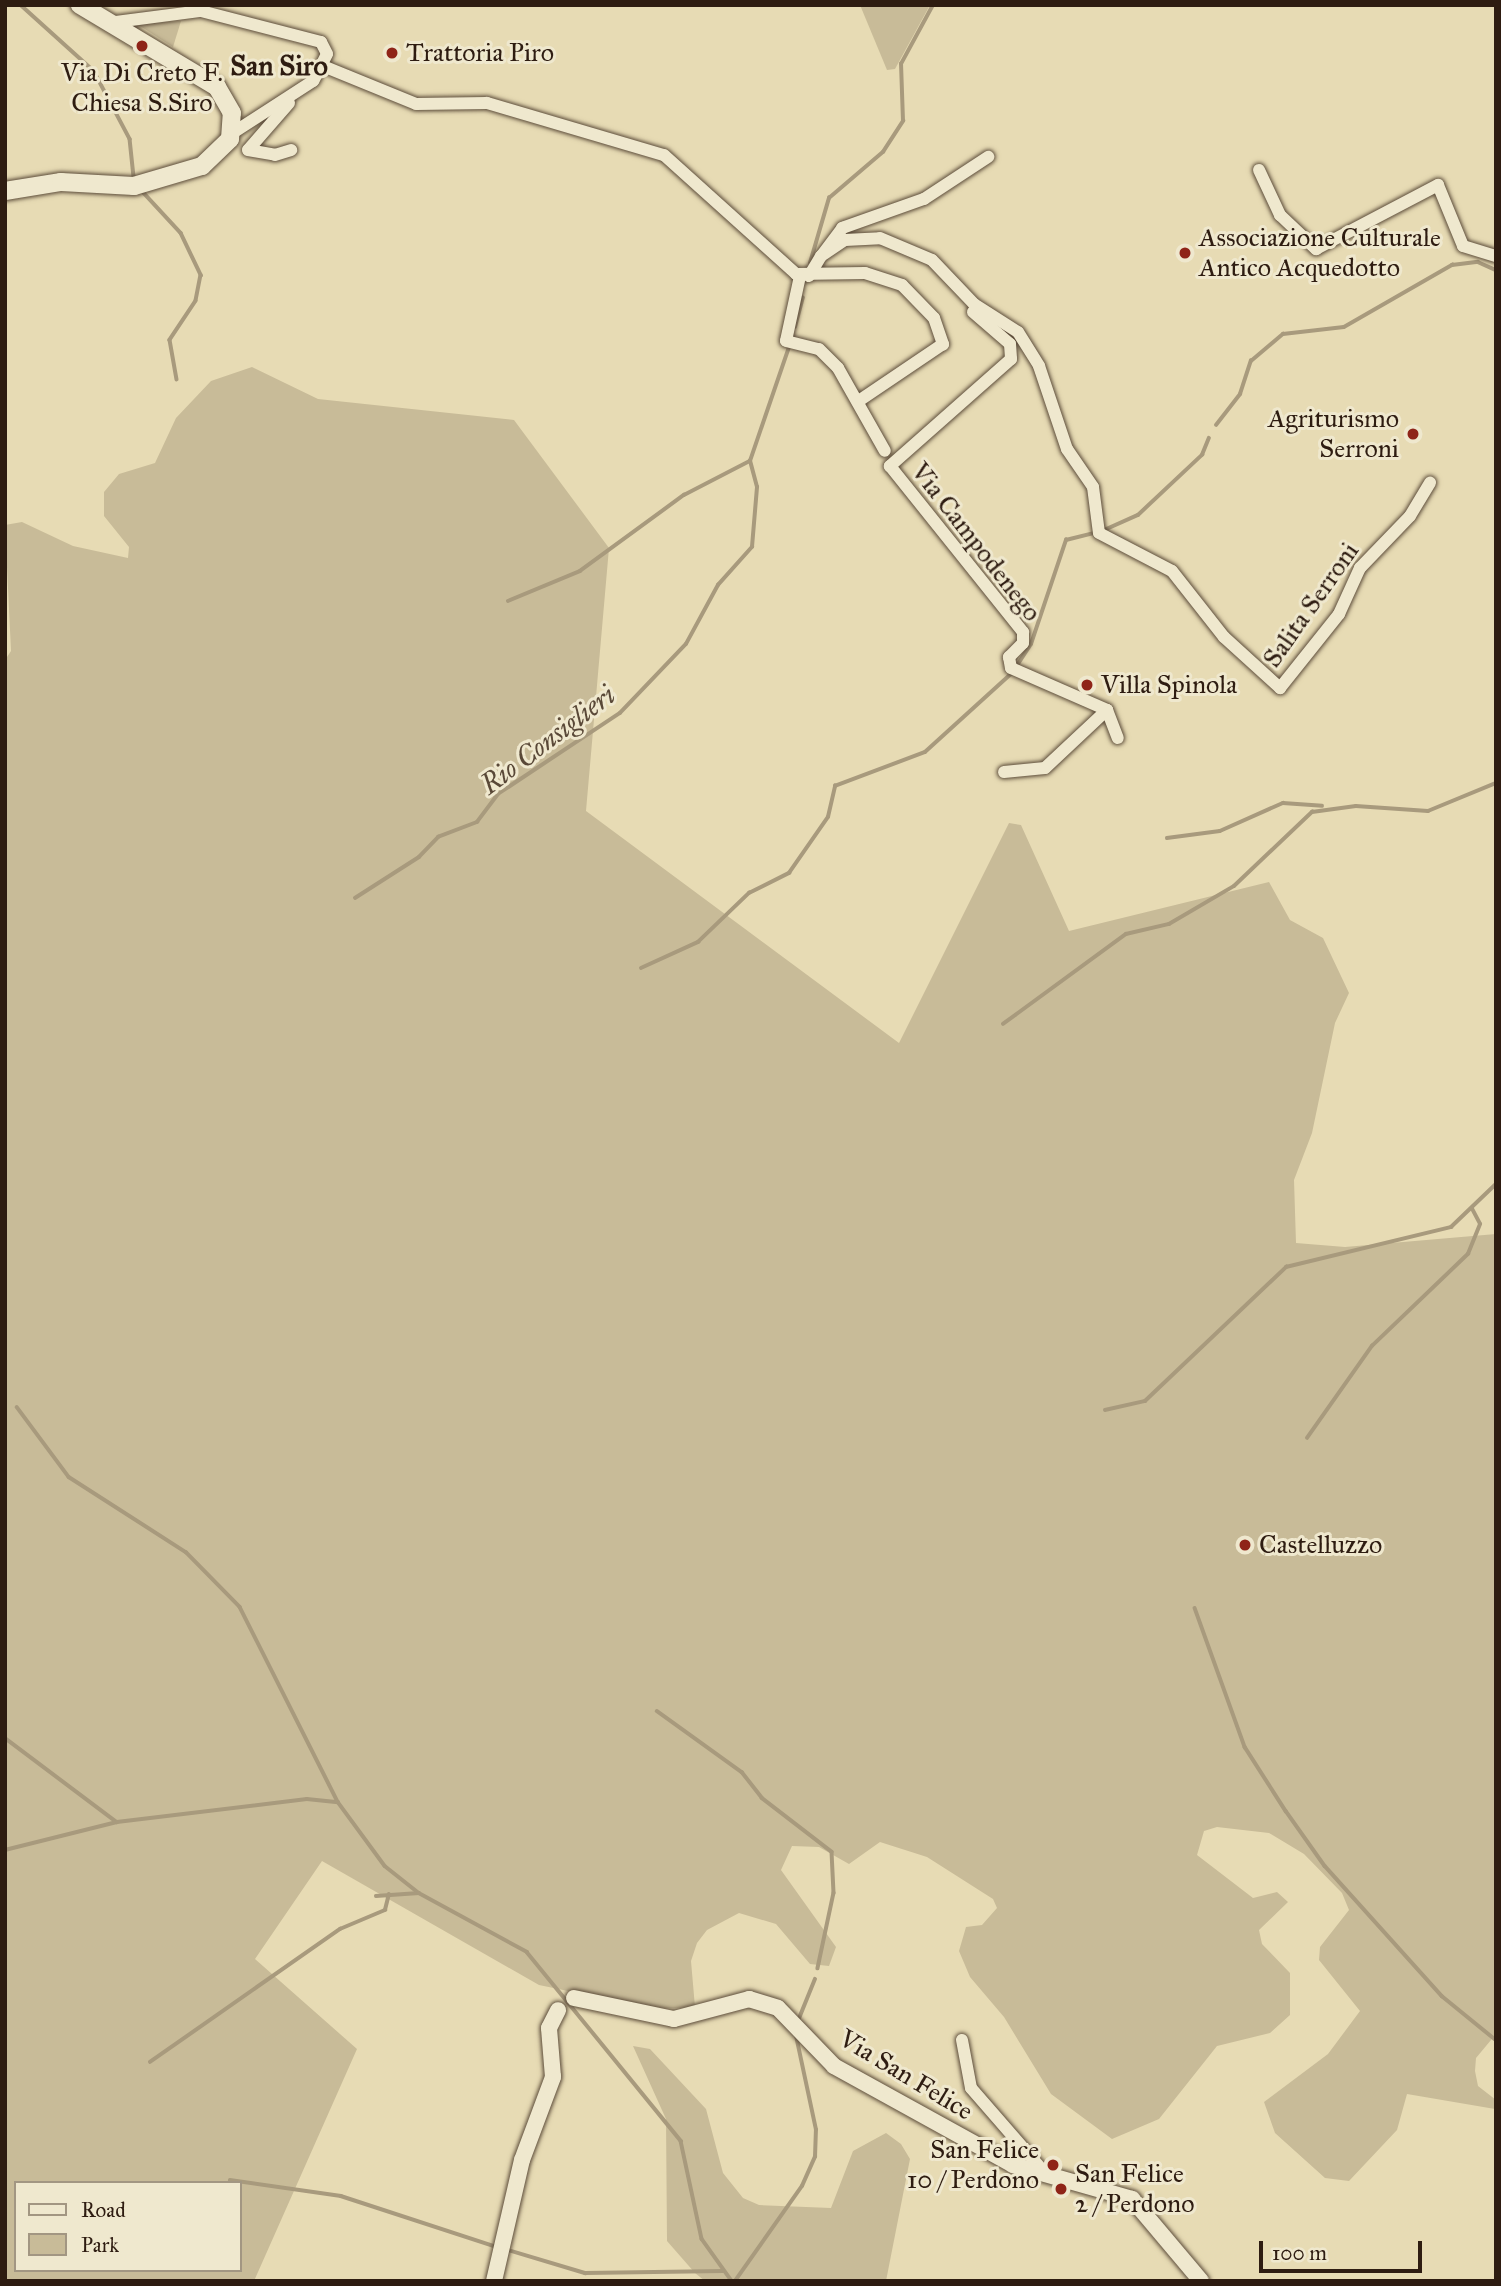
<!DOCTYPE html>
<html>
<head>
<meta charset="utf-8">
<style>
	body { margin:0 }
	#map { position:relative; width:1501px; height:2286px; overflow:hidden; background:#e7dbb4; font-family:"IM FELL Great Primer",serif }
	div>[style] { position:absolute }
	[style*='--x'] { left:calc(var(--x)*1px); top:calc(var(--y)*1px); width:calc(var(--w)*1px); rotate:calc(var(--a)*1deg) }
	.green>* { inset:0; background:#c8bb98 }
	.stream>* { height:3.5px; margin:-1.75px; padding:0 1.75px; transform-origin:1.75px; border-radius:1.75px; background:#a89a7d }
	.roads { filter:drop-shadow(0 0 2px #5c4c3a) drop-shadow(0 0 2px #5c4c3a) }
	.minor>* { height:12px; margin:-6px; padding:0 6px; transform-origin:6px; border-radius:6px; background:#efe8ce }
	.tertiary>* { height:16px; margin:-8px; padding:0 8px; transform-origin:8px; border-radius:8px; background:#efe8ce }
	.secondary>* { height:18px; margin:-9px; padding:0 9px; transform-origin:9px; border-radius:9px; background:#efe8ce }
	.dots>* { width:19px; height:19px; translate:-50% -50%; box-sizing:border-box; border:4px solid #efe8ce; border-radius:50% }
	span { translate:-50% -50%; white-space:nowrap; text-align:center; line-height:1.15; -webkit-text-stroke:6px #efe8ce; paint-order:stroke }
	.poi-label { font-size:26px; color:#2e1c11 }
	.left { translate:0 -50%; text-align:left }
	.right { translate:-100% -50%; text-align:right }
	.street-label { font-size:26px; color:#2e1c11 }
	.neighbourhood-label { font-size:28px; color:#2e1c11; font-weight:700 }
	.water-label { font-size:28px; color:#594837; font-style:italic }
	.frame { position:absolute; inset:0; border:7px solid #2e1c11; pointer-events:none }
	.legend { position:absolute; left:14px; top:2181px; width:228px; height:91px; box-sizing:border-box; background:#efe8ce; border:2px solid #a29682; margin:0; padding:9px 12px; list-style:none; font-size:21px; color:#2e1c11 }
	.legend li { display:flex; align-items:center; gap:14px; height:35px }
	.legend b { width:35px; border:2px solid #a29682 }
	.scale { position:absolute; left:1259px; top:2241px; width:163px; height:32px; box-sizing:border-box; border:4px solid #2e1c11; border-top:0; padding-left:9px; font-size:21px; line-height:24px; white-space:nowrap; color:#2e1c11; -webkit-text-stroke:5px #efe8ce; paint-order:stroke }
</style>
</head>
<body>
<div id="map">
	<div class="green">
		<div style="clip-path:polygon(860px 5px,930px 5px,895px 69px,887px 70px)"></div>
		<div style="clip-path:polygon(181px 21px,173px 47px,137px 24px)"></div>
		<div style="clip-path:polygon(evenodd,252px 367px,318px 399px,514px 420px,609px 548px,586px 811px,899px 1043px,1009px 823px,1021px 825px,1069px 931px,1269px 882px,1290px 920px,1323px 938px,1349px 993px,1335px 1023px,1312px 1133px,1294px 1180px,1296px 1243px,1345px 1247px,1496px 1234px,1496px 2034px,1476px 2058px,1475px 2071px,1478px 2086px,1496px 2100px,1495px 2109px,1407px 2094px,1397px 2130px,1349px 2181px,1325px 2178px,1275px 2133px,1264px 2102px,1328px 2054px,1360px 2011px,1319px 1960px,1320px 1947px,1349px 1910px,1342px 1893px,1304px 1854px,1269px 1833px,1217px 1827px,1204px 1831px,1197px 1855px,1253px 1898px,1277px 1892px,1288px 1902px,1259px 1930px,1262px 1944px,1290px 1973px,1290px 2015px,1270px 2033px,1217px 2046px,1159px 2119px,1112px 2139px,1051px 2094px,1004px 2017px,970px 1977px,959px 1951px,966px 1927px,982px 1925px,997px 1908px,993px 1899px,927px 1857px,880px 1842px,849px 1864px,819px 1847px,792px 1846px,781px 1870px,836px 1947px,829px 1966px,810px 1964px,776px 1924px,739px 1913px,707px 1930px,697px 1943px,691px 1961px,695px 2007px,655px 2009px,539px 1985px,322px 1861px,255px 1959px,357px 2049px,254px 2281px,5px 2281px,5px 660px,11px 651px,5px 525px,22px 522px,73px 546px,128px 558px,129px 547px,104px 516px,104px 492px,119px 474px,155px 463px,176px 418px,211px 381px,252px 367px,16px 2183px,240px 2183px,240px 2270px,16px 2270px,16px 2183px)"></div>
		<div style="clip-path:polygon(633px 2046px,650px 2049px,706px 2109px,723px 2173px,743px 2198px,759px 2205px,831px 2208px,853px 2151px,886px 2133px,901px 2144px,910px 2159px,886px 2281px,705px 2281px,695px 2273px,667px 2241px,666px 2119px)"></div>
	</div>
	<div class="stream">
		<div style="--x:21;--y:5;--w:98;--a:42.1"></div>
		<div style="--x:94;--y:71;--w:77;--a:62.1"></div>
		<div style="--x:130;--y:139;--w:37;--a:84"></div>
		<div style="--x:143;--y:192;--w:56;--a:47.2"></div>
		<div style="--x:181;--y:233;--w:47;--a:64.5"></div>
		<div style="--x:201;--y:275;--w:26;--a:101"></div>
		<div style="--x:196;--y:301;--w:47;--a:123.7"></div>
		<div style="--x:170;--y:340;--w:40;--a:80"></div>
		<div style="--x:810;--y:263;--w:68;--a:-73.7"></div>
		<div style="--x:829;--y:198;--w:71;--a:-40.4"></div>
		<div style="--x:883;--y:152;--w:37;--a:-57"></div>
		<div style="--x:903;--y:121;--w:57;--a:-92"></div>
		<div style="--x:901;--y:64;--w:67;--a:-61.5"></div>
		<div style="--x:795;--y:327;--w:30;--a:-75"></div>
		<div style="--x:1216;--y:425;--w:39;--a:-52"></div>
		<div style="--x:1240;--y:394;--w:35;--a:-72"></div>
		<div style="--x:1251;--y:361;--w:42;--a:-40.2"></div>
		<div style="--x:1283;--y:334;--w:61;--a:-6.5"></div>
		<div style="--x:1344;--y:327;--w:125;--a:-29.9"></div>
		<div style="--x:1452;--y:265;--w:26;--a:-7"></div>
		<div style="--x:1478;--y:262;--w:20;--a:24"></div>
		<div style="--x:1102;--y:531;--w:39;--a:-24"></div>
		<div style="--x:1138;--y:515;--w:88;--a:-43.2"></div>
		<div style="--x:1202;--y:455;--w:18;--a:-68"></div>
		<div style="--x:508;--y:601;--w:78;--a:-22.6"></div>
		<div style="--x:580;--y:571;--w:129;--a:-36.2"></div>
		<div style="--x:684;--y:495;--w:74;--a:-27.3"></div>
		<div style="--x:1016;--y:667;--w:27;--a:-57"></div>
		<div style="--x:1031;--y:644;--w:110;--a:-71.4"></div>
		<div style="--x:1066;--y:540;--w:30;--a:-14"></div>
		<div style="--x:1167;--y:838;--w:53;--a:-7.5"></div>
		<div style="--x:1220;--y:831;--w:69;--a:-24"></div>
		<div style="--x:1283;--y:803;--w:39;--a:4"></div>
		<div style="--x:355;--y:898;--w:76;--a:-32.6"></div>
		<div style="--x:419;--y:857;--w:28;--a:-46"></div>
		<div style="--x:438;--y:837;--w:42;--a:-21"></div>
		<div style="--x:477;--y:822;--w:35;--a:-53"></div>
		<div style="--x:498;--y:794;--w:146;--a:-33.6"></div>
		<div style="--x:620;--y:713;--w:95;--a:-46.3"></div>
		<div style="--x:686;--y:644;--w:67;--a:-61.5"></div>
		<div style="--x:718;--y:585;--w:51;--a:-48.2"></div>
		<div style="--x:752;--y:547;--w:60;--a:-85.2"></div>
		<div style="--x:757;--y:487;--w:27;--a:-105"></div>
		<div style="--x:750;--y:461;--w:124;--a:-71.1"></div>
		<div style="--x:641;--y:968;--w:63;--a:-24.5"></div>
		<div style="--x:698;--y:942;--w:71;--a:-43.9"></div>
		<div style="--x:749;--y:893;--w:45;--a:-26.6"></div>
		<div style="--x:789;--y:873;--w:68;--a:-55.1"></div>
		<div style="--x:828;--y:817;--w:32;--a:-77"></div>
		<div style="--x:835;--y:786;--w:96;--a:-20.7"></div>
		<div style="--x:925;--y:752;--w:118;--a:-42.2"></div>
		<div style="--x:1003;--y:1024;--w:152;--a:-36.2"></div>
		<div style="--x:1126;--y:934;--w:44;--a:-13.1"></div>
		<div style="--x:1169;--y:924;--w:75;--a:-30.3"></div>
		<div style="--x:1234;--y:886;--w:108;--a:-43.5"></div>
		<div style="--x:1312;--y:812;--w:44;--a:-7.8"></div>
		<div style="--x:1356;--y:806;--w:72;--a:4"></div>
		<div style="--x:1428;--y:811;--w:74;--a:-22.4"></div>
		<div style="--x:17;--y:1407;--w:87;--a:53.4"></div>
		<div style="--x:69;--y:1477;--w:139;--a:32.7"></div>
		<div style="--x:186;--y:1552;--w:77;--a:45.5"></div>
		<div style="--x:240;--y:1607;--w:218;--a:63.3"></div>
		<div style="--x:338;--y:1802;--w:79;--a:53.7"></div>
		<div style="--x:385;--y:1866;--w:43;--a:38.5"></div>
		<div style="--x:1105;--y:1410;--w:41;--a:-12.7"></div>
		<div style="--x:1145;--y:1401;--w:195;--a:-43.5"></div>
		<div style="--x:1286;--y:1267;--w:170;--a:-13.6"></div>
		<div style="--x:1451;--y:1227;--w:62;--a:-43.7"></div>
		<div style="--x:1307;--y:1438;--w:113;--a:-54.8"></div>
		<div style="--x:1372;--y:1346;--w:133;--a:-43.8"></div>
		<div style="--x:1468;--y:1254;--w:32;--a:-68"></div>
		<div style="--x:1480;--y:1224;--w:17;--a:-118"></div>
		<div style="--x:1195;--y:1608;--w:148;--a:70.2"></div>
		<div style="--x:1245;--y:1747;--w:76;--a:57.4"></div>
		<div style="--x:1286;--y:1811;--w:67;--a:54.7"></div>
		<div style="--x:1325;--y:1866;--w:175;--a:48"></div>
		<div style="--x:1442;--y:1996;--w:70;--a:39.2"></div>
		<div style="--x:657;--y:1711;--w:105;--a:35.7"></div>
		<div style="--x:742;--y:1772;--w:33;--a:52"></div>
		<div style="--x:762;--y:1798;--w:88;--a:37.6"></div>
		<div style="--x:832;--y:1852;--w:41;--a:87.2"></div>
		<div style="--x:834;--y:1893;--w:77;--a:102"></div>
		<div style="--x:5;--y:1738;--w:140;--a:36.9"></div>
		<div style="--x:5;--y:1850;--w:115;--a:-14"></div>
		<div style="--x:117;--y:1822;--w:191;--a:-6.9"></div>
		<div style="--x:307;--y:1799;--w:31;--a:6"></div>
		<div style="--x:376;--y:1896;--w:43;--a:-4"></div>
		<div style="--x:419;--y:1893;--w:123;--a:28.6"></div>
		<div style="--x:527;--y:1952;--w:244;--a:50.8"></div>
		<div style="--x:681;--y:2141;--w:100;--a:77.9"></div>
		<div style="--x:702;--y:2239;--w:52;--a:54.5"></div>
		<div style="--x:798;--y:2021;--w:45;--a:-68"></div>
		<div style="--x:150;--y:2062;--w:232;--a:-35"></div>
		<div style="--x:340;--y:1929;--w:49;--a:-22.9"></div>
		<div style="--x:385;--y:1910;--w:16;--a:-76"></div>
		<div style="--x:230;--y:2180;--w:112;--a:8.2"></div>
		<div style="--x:341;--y:2196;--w:164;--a:18.1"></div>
		<div style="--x:505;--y:2249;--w:84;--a:16.7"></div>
		<div style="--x:585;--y:2273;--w:138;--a:-0.8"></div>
		<div style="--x:735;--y:2281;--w:116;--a:-54.8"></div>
		<div style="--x:802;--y:2186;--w:32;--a:-66"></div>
		<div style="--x:815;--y:2157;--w:27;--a:-88"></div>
		<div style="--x:816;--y:2130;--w:96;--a:-102"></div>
	</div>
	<div class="roads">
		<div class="minor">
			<div style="--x:108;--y:23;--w:94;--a:-7.4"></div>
			<div style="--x:201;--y:11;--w:124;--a:14.5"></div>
			<div style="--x:321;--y:42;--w:13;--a:63"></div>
			<div style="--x:327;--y:54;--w:30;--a:117"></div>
			<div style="--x:313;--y:81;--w:98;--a:147.1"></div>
			<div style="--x:323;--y:66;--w:100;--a:22.2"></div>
			<div style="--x:416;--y:104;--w:71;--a:-0.8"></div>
			<div style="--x:487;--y:103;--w:184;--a:16.4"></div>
			<div style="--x:664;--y:155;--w:178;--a:42"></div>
			<div style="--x:796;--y:274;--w:69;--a:-0.8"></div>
			<div style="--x:865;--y:273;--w:39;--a:18"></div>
			<div style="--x:902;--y:285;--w:46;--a:45.9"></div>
			<div style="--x:934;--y:318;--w:28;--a:71"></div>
			<div style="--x:943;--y:344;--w:100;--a:146"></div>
			<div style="--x:289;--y:103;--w:62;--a:131.1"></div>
			<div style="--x:248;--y:150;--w:27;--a:10"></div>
			<div style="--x:275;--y:155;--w:17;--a:-17"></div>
			<div style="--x:1259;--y:170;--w:50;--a:65"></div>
			<div style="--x:1280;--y:215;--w:50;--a:43.4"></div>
			<div style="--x:1316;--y:249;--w:138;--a:-27.7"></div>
			<div style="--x:1438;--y:185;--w:66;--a:67.7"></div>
			<div style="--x:1463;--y:246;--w:34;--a:17"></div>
			<div style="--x:822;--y:255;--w:34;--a:-53"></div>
			<div style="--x:842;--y:228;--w:87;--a:-19.5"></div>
			<div style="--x:924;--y:199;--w:77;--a:-33.3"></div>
			<div style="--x:800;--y:276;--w:66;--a:102.2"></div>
			<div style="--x:786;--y:341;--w:34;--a:14"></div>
			<div style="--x:819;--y:349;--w:27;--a:45"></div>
			<div style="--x:838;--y:368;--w:95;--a:60.5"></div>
			<div style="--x:809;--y:276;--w:23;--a:-59"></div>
			<div style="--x:821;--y:256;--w:29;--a:-34"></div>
			<div style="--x:845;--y:240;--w:35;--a:-3"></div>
			<div style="--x:880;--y:238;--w:56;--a:22.9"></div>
			<div style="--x:932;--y:260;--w:61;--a:46.3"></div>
			<div style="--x:974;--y:304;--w:52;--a:32.5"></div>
			<div style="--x:1018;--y:332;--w:40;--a:58"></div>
			<div style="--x:1039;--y:366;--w:88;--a:71.4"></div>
			<div style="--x:1067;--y:449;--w:46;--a:55.6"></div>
			<div style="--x:1093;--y:487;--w:46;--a:82.6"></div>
			<div style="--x:1099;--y:533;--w:82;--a:27.5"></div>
			<div style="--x:1172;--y:571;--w:84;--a:51.8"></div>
			<div style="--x:1224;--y:637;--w:76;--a:42.3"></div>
			<div style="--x:1280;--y:688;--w:95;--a:-51.4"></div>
			<div style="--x:1339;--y:614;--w:51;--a:-65.5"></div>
			<div style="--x:1360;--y:568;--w:72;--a:-46.1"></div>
			<div style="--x:1410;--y:516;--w:39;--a:-59"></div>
			<div style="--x:973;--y:312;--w:49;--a:40.9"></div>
			<div style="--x:1010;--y:344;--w:15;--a:86"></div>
			<div style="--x:1011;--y:359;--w:162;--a:138.5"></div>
			<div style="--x:890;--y:466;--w:213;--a:51.3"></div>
			<div style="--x:1023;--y:632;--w:11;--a:90"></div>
			<div style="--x:1023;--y:643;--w:20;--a:135"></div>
			<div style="--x:1009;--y:657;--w:11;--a:80"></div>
			<div style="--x:1011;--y:668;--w:105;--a:23.6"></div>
			<div style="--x:1107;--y:710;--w:30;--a:69"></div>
			<div style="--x:1004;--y:772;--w:41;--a:-5.6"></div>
			<div style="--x:1045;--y:768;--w:85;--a:-43.1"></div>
			<div style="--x:962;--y:2040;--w:49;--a:79.4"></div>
			<div style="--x:971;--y:2088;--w:113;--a:49"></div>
		</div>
		<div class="tertiary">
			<div style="--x:574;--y:1998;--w:102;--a:11.9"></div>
			<div style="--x:674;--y:2019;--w:78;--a:-14.9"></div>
			<div style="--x:749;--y:1999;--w:30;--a:17"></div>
			<div style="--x:778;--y:2008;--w:81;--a:46"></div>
			<div style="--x:834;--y:2066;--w:205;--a:28.9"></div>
			<div style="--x:1013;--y:2165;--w:124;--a:15.9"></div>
			<div style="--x:1132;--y:2199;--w:107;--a:49.9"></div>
			<div style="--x:494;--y:2281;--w:124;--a:-77"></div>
			<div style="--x:522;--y:2160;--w:89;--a:-69.5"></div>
			<div style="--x:553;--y:2077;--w:49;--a:-94.7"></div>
			<div style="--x:549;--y:2028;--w:20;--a:-63"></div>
		</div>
		<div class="secondary">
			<div style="--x:5;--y:191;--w:57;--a:-9.1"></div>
			<div style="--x:61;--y:182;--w:73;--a:3.1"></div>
			<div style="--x:134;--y:186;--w:71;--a:-16.4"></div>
			<div style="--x:202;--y:166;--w:39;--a:-44"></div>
			<div style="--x:230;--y:139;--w:26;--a:-86"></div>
			<div style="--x:232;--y:113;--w:30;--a:-120"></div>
			<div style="--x:217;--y:87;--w:160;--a:-149.1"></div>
		</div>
	</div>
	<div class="dots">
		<div style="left:142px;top:46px;background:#8f2418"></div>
		<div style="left:392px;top:53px;background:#8f2418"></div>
		<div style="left:1185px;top:253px;background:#8f2418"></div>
		<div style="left:1413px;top:434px;background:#8f2418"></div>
		<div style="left:1087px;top:685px;background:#8f2418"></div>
		<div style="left:1245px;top:1545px;background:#8f2418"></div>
		<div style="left:1053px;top:2165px;background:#8f2418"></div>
		<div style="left:1061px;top:2189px;background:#8f2418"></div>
	</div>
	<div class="poi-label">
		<span class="left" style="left:406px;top:53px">Trattoria Piro</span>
		<span style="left:142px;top:88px">Via Di Creto F.<br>Chiesa S.Siro</span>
		<span class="left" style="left:1199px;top:253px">Associazione Culturale<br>Antico Acquedotto</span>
		<span class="right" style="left:1399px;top:434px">Agriturismo<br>Serroni</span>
		<span class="left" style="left:1101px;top:685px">Villa Spinola</span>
		<span class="left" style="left:1259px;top:1545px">Castelluzzo</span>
		<span class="right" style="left:1039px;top:2165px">San Felice<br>10 / Perdono</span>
		<span class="left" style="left:1075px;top:2189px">San Felice<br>2 / Perdono</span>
	</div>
	<div class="street-label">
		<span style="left:976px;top:542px;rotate:52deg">Via Campodenego</span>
		<span style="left:1311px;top:605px;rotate:-55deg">Salita Serroni</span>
		<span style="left:906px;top:2075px;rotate:31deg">Via San Felice</span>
	</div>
	<div class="neighbourhood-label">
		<span style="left:279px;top:66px">San Siro</span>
	</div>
	<div class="water-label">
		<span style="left:548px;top:740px;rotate:-37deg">Rio Consiglieri</span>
	</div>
	<div class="frame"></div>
	<ul class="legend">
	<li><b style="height:9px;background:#efe8ce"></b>Road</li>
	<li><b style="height:19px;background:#c8bb98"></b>Park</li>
	</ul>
	<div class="scale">100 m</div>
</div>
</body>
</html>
